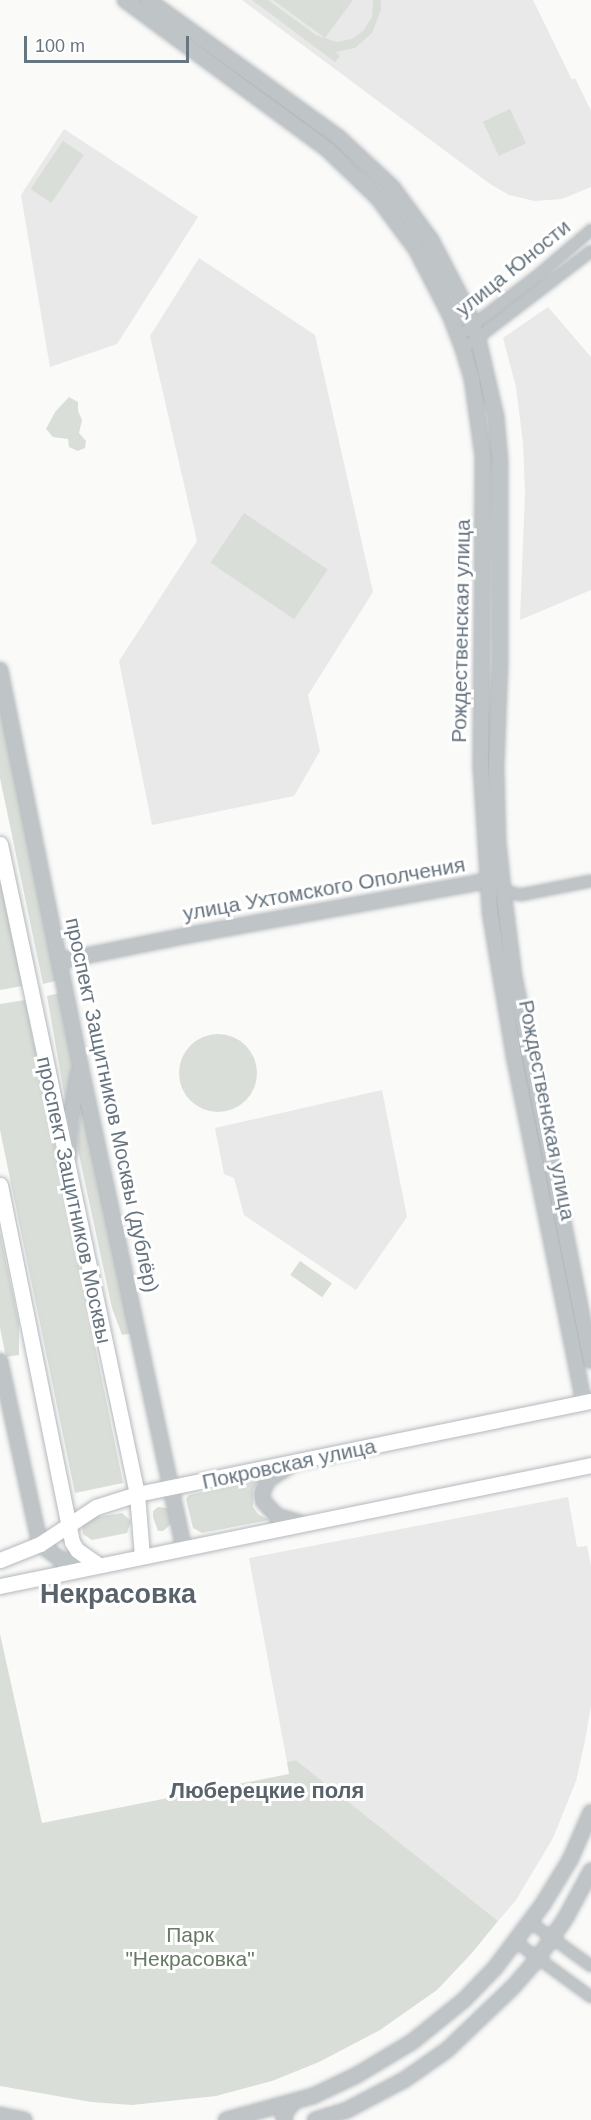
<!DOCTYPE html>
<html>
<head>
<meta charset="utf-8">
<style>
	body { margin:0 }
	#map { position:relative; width:591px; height:2120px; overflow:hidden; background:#fafaf8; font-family:Arial,sans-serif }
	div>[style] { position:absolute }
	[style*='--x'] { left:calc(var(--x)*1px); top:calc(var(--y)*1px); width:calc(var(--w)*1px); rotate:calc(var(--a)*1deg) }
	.built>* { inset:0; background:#e8e9e8 }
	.green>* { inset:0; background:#daded8; transform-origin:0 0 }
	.round { border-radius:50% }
	.roads { filter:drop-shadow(0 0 2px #b4b9be) drop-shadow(0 0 2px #b4b9be) }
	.minor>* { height:10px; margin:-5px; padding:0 5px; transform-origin:5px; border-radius:5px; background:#bfc4c7 }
	.tertiary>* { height:14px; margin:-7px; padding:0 7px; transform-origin:7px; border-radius:7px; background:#bfc4c7 }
	.secondary>* { height:15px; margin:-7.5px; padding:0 7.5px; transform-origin:7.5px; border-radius:7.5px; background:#fff }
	span { translate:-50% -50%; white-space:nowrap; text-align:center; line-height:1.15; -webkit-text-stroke:6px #fff; paint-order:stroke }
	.street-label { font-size:21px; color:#677580 }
	.park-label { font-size:21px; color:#687966 }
	.neighbourhood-label { font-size:22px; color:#59636c; font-weight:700 }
	.district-label { font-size:27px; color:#59636c; font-weight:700 }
	.scale { position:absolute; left:24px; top:36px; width:165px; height:27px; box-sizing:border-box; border:3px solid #677580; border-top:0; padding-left:8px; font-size:18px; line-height:21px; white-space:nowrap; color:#677580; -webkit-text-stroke:4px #fff; paint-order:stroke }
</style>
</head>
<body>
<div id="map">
	<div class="built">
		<div style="clip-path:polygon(242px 0,533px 0,572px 80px,575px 78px,591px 111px,591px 187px,562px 199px,535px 201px,509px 195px,490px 184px)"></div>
		<div style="clip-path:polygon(64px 129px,198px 217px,117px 344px,50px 367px,21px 195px)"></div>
		<div style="clip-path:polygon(199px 258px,315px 335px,373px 592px,308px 695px,320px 751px,294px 796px,152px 825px,119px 661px,197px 541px,150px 336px)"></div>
		<div style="clip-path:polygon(548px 307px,591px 357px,591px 590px,520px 620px,525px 492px,523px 443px,516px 387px,503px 338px)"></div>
		<div style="clip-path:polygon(382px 1090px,407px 1217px,356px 1290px,244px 1215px,234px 1178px,224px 1174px,215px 1128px)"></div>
		<div style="clip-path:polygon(568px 1497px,577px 1547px,587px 1546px,591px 1566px,591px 1705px,585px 1741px,576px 1781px,553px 1838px,516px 1900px,498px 1921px,296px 1760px,287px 1762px,249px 1558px)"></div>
	</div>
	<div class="green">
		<div style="clip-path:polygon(252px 0,268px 0,316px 35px,337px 42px,352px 39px,364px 30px,372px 17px,373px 0,381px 0,381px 10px,372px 33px,355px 48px,336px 52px,340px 56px,335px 62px)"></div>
		<div style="clip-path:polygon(273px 0,353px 0,325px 38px)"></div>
		<div style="left:510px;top:109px;width:38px;height:30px;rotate:65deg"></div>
		<div style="left:63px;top:141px;width:25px;height:58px;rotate:34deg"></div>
		<div style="clip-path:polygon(69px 397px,78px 402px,78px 411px,82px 420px,79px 433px,86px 441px,85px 448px,78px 451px,69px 447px,68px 439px,53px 437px,46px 429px,55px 412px)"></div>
		<div style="left:244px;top:513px;width:101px;height:60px;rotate:34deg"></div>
		<div style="clip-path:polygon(0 703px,60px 980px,43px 984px,0 778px)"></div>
		<div style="clip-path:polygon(0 880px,22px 986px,0 990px)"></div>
		<div style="clip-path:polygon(60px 993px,76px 1067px,67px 1110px,47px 996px)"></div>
		<div style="clip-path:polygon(25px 1000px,123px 1483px,75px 1493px,0 1130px,0 1004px)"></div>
		<div class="round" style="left:179px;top:1034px;width:78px;height:78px"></div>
		<div style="clip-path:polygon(84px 1097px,133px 1333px,122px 1335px,112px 1308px,78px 1150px,78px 1129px)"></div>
		<div style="clip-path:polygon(0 1233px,19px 1324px,19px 1355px,6px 1357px,0 1328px)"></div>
		<div style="left:300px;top:1261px;width:39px;height:17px;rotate:35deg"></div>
		<div style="clip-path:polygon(259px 1480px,253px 1490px,253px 1507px,258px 1514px,269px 1520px,202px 1533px,193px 1528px,186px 1499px,189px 1495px)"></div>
		<div style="clip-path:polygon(158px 1507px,167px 1508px,171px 1516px,171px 1524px,163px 1531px,158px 1531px,153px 1517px,153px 1511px)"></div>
		<div style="clip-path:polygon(122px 1513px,131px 1521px,127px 1533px,92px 1540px,83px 1534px,82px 1526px,90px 1518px)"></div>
		<div style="clip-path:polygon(0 1634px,42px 1823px,289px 1774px,287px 1762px,296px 1760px,498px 1921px,471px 1954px,437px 1990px,380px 2030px,319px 2062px,272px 2081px,216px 2096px,132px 2105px,91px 2102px,0 2086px)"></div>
	</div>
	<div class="roads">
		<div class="minor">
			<div style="--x:459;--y:336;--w:98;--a:-37.6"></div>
			<div style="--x:537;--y:276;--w:71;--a:-40.4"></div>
			<div style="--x:463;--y:349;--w:161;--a:-37.4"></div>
			<div style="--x:503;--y:890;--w:18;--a:16"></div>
			<div style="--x:520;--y:895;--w:72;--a:-11.2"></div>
			<div style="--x:530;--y:1922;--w:75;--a:35.8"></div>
			<div style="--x:516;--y:1942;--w:93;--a:36.3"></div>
		</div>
		<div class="tertiary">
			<div style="--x:125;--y:0;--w:251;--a:36.4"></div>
			<div style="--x:327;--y:149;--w:71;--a:43.9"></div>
			<div style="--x:378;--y:198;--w:64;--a:53.3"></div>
			<div style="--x:416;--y:249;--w:74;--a:62.7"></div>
			<div style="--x:450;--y:315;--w:36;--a:69"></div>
			<div style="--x:463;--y:349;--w:30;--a:73"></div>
			<div style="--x:472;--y:378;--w:79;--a:82"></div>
			<div style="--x:483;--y:456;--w:311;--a:90.4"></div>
			<div style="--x:481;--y:767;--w:145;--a:86.4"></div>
			<div style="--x:490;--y:912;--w:146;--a:80.5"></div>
			<div style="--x:514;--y:1056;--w:354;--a:78.6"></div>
			<div style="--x:148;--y:0;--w:236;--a:35.8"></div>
			<div style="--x:339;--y:138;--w:72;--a:42.8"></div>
			<div style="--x:392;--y:187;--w:66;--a:53.7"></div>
			<div style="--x:431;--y:240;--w:73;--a:62.4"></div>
			<div style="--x:465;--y:305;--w:36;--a:69"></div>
			<div style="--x:478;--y:339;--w:80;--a:77"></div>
			<div style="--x:496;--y:417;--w:44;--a:84.8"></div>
			<div style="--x:500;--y:461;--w:202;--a:90"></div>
			<div style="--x:500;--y:663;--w:105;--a:92.2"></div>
			<div style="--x:496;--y:768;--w:74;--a:88.5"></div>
			<div style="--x:498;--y:842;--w:48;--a:84.1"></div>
			<div style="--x:503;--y:890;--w:87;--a:82.7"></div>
			<div style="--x:514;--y:976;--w:392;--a:78.7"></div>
			<div style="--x:0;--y:670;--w:402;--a:78.5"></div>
			<div style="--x:80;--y:1064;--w:495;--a:77.9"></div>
			<div style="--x:60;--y:961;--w:132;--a:-11.4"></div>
			<div style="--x:189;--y:935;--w:303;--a:-10.3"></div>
			<div style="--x:487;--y:881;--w:8;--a:7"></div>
			<div style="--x:69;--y:1156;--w:28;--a:-88"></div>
			<div style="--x:70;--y:1128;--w:55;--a:-81.6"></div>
			<div style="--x:0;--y:1361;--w:187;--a:77.7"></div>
			<div style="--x:40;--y:1544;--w:26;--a:37"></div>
			<div style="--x:61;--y:1560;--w:28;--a:8"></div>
			<div style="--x:291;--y:1465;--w:27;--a:147"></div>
			<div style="--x:268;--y:1480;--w:14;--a:115"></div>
			<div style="--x:262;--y:1493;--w:8;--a:83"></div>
			<div style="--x:263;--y:1501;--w:21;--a:47"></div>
			<div style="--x:277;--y:1516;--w:26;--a:16"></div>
			<div style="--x:0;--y:2115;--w:25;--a:12"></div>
			<div style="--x:226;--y:2120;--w:90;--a:-15.4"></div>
			<div style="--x:313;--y:2096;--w:49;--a:-25.5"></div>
			<div style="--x:357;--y:2075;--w:64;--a:-31"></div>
			<div style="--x:412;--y:2042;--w:67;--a:-38.9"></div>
			<div style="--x:464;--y:2000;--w:45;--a:-45.9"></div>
			<div style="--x:495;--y:1968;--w:80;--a:-53.1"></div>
			<div style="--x:543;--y:1904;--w:52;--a:-58.5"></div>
			<div style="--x:570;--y:1860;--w:52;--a:-66.4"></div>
			<div style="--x:285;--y:2120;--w:5;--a:-112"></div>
			<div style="--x:283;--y:2115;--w:17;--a:-50"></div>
			<div style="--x:315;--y:2120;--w:34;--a:-17"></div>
			<div style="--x:347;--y:2110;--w:64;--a:-27.8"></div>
			<div style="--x:404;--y:2080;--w:52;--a:-34.9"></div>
			<div style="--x:447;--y:2050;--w:91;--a:-43.7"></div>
			<div style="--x:513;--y:1987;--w:38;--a:-49"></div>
			<div style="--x:538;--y:1958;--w:47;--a:-55.3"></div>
			<div style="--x:565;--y:1919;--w:55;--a:-61.6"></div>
		</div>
		<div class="secondary">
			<div style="--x:0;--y:844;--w:664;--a:78.1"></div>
			<div style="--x:137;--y:1494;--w:62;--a:85.4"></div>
			<div style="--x:0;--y:1185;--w:364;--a:78.6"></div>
			<div style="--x:72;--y:1542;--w:9;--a:58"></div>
			<div style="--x:77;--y:1550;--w:24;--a:35"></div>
			<div style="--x:0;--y:1560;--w:43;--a:-21.8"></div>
			<div style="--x:40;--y:1544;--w:67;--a:-33.5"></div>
			<div style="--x:96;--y:1507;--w:43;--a:-17.6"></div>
			<div style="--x:137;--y:1494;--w:463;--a:-11.6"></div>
			<div style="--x:0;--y:1586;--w:603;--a:-11.57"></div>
		</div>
	</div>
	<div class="street-label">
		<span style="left:513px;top:268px;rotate:-39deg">улица Юности</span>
		<span style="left:461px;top:631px;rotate:-89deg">Рождественская улица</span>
		<span style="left:324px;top:889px;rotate:-10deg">улица Ухтомского Ополчения</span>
		<span style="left:112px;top:1105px;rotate:78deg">проспект Защитников Москвы (дублёр)</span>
		<span style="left:547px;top:1110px;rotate:79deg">Рождественская улица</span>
		<span style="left:74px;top:1200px;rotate:78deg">проспект Защитников Москвы</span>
		<span style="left:289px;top:1464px;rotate:-12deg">Покровская улица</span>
	</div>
	<div class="park-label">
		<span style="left:190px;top:1947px">Парк<br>"Некрасовка"</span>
	</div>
	<div class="neighbourhood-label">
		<span style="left:267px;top:1791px">Люберецкие поля</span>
	</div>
	<div class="district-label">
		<span style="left:118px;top:1595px">Некрасовка</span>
	</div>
	<div class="scale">100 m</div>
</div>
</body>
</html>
